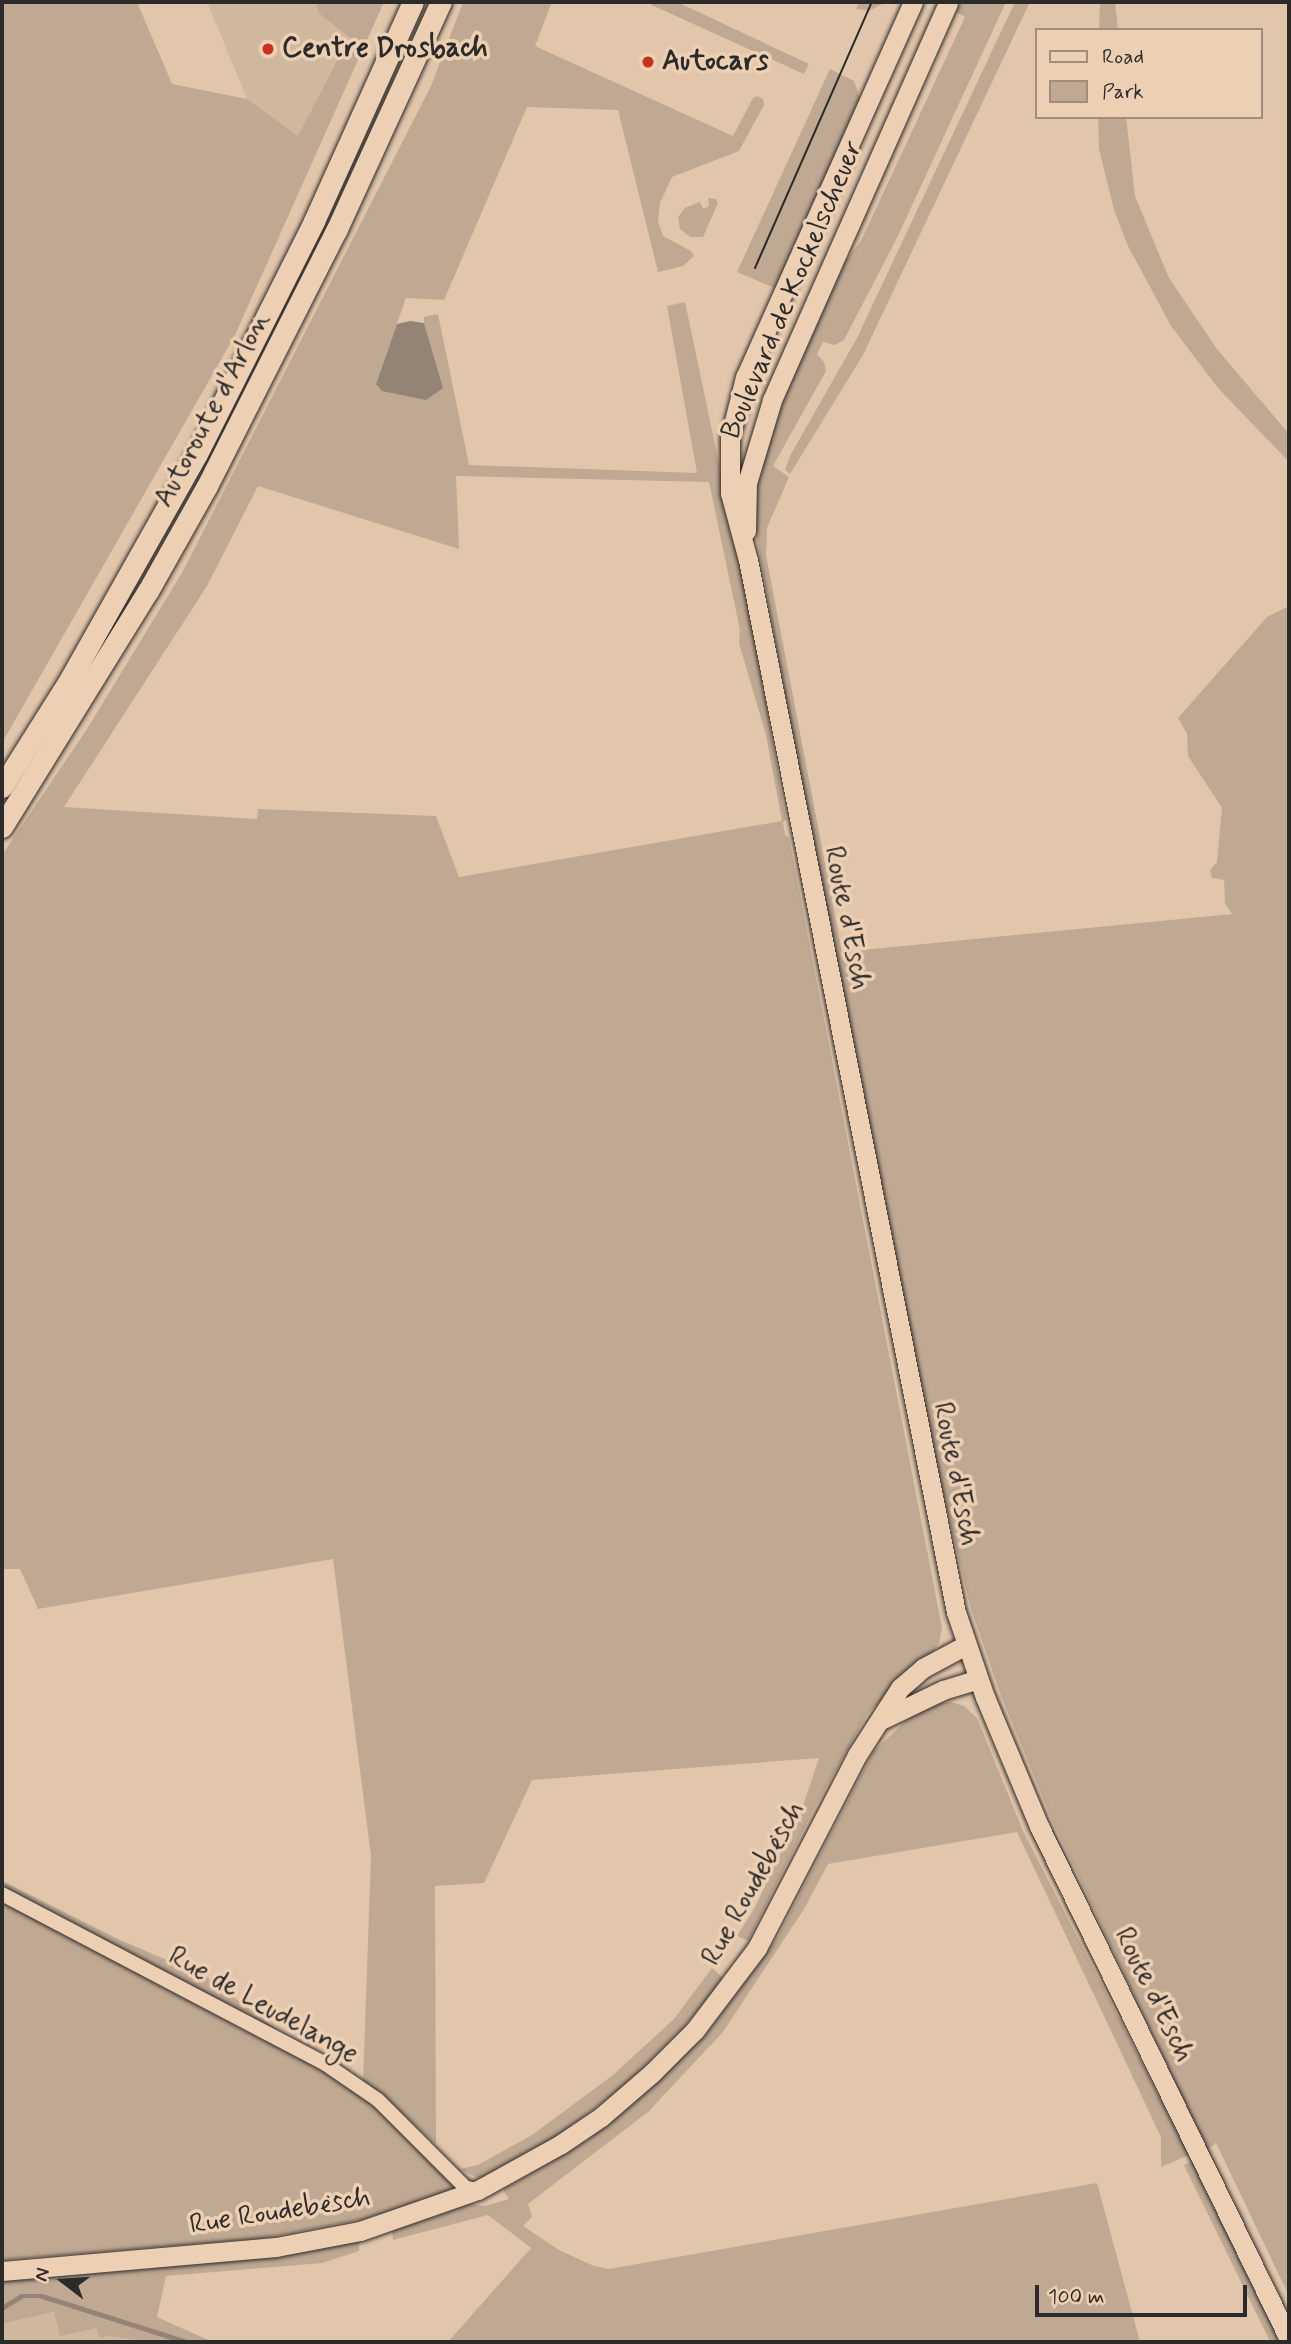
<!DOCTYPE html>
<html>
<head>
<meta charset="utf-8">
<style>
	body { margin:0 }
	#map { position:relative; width:1291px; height:2344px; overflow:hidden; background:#e1c6ab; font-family:Mynerve,sans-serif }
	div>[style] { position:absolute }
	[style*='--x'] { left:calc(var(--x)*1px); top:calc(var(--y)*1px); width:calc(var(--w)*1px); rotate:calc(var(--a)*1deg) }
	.built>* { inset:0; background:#d0b89f }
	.green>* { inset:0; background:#c0a993; transform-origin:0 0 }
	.water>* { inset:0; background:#948475 }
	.stream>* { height:4.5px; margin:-2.25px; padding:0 2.25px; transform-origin:2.25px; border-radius:2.25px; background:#948475 }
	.roads { filter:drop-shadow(0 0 2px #2b2b2b) drop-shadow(0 0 2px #2b2b2b) }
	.minor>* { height:14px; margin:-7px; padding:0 7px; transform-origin:7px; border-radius:7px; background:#edd0b3 }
	.major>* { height:19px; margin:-9.5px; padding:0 9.5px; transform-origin:9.5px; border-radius:9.5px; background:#edd0b3 }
	.highway>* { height:21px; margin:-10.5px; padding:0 10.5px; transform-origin:10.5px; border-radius:10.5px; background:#edd0b3 }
	.tram>* { height:2px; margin:-1px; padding:0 1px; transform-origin:1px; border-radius:1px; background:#2b2b2b }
	.dots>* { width:19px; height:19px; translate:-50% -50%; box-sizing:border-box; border:4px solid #edd0b3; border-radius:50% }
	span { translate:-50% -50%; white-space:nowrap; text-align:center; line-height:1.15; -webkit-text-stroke:7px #edd0b3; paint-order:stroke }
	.poi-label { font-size:28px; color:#2b2b2b; font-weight:700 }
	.left { translate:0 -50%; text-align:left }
	.street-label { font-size:28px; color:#2b2b2b }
	.frame { position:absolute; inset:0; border:4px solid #2b2b2b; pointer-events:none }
	.legend { position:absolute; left:1035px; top:28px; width:228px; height:91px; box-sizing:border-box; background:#edd0b3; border:2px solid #9f8e7d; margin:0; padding:9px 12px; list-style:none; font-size:21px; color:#2b2b2b }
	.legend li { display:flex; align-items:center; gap:14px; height:35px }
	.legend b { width:35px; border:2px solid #9f8e7d }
	.north { position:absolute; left:28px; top:2246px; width:70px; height:70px; -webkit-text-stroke:5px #edd0b3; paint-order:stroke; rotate:287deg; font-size:19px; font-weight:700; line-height:28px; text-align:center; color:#2b2b2b }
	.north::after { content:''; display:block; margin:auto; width:24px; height:32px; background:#2b2b2b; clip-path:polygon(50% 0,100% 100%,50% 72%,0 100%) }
	.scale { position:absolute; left:1035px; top:2285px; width:212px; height:32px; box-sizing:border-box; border:4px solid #2b2b2b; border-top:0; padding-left:9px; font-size:21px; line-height:24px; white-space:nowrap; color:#2b2b2b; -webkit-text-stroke:5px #edd0b3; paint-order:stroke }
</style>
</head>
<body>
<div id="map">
	<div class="built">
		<div style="clip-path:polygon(207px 2px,375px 2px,361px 30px,339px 57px,298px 137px,247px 99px)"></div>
		<div style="clip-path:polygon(55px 2312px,96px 2328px,99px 2338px,108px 2336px,148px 2342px,2px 2342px,2px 2324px)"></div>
	</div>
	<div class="green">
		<div style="clip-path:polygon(2px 2px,137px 2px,172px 84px,247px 99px,298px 136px,339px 57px,353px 40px,320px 14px,315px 2px,384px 2px,235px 335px,2px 743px)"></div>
		<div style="clip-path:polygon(evenodd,463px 2px,552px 2px,535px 46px,733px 136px,753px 98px,757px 96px,763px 99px,764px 105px,739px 151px,672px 177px,660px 203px,658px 221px,663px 236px,691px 251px,694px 256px,683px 266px,658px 272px,618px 110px,527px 107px,444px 300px,406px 298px,376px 384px,442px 388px,424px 323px,424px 317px,438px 314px,469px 465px,697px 473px,667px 306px,685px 302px,749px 606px,786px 819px,783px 822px,785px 835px,789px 838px,942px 1628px,939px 1643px,930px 1655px,868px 1713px,816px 1805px,748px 1941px,737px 1936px,754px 1909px,803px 1806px,819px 1758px,532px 1780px,484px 1883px,435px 1886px,436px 2144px,383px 2096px,363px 2083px,371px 1856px,333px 1559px,38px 1609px,20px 1569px,2px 1569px,2px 855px,87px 729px,183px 571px,431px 86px,463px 2px,456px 476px,709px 482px,740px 630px,739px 643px,766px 735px,782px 821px,459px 877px,436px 816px,258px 809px,257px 819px,64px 807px,207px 586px,258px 486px,459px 549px,456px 476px)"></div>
		<div style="clip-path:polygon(645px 2px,677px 2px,809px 64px,804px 74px)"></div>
		<div style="clip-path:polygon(859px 2px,886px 2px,869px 11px,856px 9px)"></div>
		<div style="clip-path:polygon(961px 2px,1006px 2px,897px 238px,844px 340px,835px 345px,823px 342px,817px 354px,824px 362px,826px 371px,773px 466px,789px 477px,767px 528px,766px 555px,842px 952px,1232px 914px,1225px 904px,1224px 880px,1212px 878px,1210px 870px,1217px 862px,1222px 808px,1188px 756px,1187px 734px,1178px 718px,1267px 617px,1289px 606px,1289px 2296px,1216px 2143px,1207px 2150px,1053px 1822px,1002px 1698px,971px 1609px,930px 1439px,807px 815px,751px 505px,762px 444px,838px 271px,861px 241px,965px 17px,956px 12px)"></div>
		<div style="clip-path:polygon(1015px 2px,1030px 2px,863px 355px,790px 474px,785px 470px,791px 454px,857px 338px)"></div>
		<div style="clip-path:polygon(1100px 2px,1115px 2px,1118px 30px,1099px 30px)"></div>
		<div style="clip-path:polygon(830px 69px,854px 81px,861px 101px,777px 289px,737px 272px)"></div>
		<div style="clip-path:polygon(1098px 117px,1126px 117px,1135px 196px,1169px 278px,1217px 349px,1289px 434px,1289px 462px,1218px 388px,1171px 326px,1128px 246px,1114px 210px,1099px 149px)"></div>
		<div style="clip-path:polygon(708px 198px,716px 199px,718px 203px,703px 237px,690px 237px,680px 229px,678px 217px,685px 208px,700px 202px,703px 209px,709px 206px)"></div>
		<div style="clip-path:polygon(951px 1702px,964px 1706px,977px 1718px,1023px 1831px,1189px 2155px,1161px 2167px,1161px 2137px,1017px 1832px,828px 1864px,804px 1909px,723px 2032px,648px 2112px,528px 2204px,532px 2217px,523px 2226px,559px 2250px,594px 2266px,609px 2269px,1097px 2183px,1140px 2342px,448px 2342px,531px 2248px,488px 2215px,393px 2240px,392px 2231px,470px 2204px,485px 2206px,509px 2199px,503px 2190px,589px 2139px,658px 2080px,704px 2037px,778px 1937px,873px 1752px,911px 1716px,934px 1704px)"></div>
		<div style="clip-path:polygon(2px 1881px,120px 1940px,207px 1977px,284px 2035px,2px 1888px)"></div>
		<div style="clip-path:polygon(2px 1900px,263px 2040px,328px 2071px,375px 2104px,446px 2177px,452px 2185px,450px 2192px,363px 2219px,265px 2238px,2px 2260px)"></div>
		<div style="clip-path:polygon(712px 1968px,724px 1979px,682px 2029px,624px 2086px,562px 2133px,481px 2180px,460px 2169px,478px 2165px,532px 2135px,613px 2075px,674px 2019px)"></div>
		<div style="left:1192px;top:2161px;width:202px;height:9px;rotate:64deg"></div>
		<div style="clip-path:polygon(360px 2231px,359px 2251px,322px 2263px,166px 2276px,157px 2317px,213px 2342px,148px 2342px,108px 2336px,99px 2338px,96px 2328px,60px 2336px,54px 2312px,2px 2324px,2px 2271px)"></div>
	</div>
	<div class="water">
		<div style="clip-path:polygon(410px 321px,424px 323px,443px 388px,426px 400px,382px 391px,376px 384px,397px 324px)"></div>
	</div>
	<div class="stream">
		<div style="--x:2;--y:2308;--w:22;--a:-32"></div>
		<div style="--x:21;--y:2296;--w:21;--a:0"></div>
		<div style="--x:42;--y:2296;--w:152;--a:17.6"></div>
	</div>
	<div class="roads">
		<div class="minor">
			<div style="--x:2;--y:1894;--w:364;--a:27.7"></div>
			<div style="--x:324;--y:2063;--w:65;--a:34.4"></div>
			<div style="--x:378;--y:2100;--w:124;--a:45"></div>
			<div style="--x:466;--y:2188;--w:12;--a:9"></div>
		</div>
		<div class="major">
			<div style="--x:913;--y:2;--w:411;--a:114.1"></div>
			<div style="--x:745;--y:377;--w:62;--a:104"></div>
			<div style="--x:730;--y:437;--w:56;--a:90"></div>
			<div style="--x:730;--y:493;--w:69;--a:75"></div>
			<div style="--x:748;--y:560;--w:1072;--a:78.82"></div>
			<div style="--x:956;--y:1612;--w:90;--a:71.2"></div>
			<div style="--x:985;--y:1697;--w:140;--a:67.3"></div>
			<div style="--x:1039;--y:1826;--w:571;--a:64.02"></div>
			<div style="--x:746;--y:531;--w:48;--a:-88.8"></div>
			<div style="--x:747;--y:483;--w:87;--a:-73.2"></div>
			<div style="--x:772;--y:400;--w:435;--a:-66.1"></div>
			<div style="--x:883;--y:1719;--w:67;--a:-25.8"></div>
			<div style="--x:943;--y:1690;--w:37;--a:-17"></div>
			<div style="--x:2;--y:2271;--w:275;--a:-5"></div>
			<div style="--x:276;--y:2247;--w:86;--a:-10.8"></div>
			<div style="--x:360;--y:2231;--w:125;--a:-19.2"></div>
			<div style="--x:478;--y:2190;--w:95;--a:-29"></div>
			<div style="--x:561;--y:2144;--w:48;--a:-34"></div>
			<div style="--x:601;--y:2117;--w:67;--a:-40.8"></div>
			<div style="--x:652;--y:2073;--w:61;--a:-45"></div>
			<div style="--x:695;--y:2030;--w:103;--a:-52.9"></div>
			<div style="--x:757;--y:1948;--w:217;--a:-62.6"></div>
			<div style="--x:857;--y:1755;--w:80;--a:-57.3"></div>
			<div style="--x:900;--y:1688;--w:30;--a:-41"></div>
			<div style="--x:923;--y:1668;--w:49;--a:-28.1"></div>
		</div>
		<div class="highway">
			<div style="--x:2;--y:787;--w:128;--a:-57.8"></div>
			<div style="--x:70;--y:679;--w:258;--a:-60.6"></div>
			<div style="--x:197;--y:454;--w:261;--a:-63.3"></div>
			<div style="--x:314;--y:221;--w:240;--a:-65.7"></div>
			<div style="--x:2;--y:827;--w:278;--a:-58.3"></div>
			<div style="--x:148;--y:591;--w:120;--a:-60.7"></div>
			<div style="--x:207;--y:486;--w:286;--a:-63.2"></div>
			<div style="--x:336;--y:231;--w:252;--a:-65.4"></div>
		</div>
	</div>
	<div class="tram">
		<div style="--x:755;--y:268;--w:291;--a:-66.3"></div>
	</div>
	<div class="dots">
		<div style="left:268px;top:49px;background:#c8321e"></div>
		<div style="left:648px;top:62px;background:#c8321e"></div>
	</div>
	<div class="poi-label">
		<span class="left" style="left:282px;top:49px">Centre Drosbach</span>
		<span class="left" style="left:662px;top:62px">Autocars</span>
	</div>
	<div class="street-label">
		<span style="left:793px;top:290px;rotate:-67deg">Boulevard de Kockelscheuer</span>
		<span style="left:213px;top:410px;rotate:-62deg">Autoroute d'Arlon</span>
		<span style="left:846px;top:918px;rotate:79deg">Route d'Esch</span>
		<span style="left:955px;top:1474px;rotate:79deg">Route d'Esch</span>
		<span style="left:754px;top:1884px;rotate:-61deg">Rue Roudebësch</span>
		<span style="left:1153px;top:1995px;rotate:64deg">Route d'Esch</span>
		<span style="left:263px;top:2006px;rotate:29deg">Rue de Leudelange</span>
		<span style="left:280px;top:2212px;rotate:-9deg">Rue Roudebësch</span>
	</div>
	<div class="frame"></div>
	<ul class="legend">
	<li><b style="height:9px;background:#edd0b3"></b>Road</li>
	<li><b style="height:19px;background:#c0a993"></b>Park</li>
	</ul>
	<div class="north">N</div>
	<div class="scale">100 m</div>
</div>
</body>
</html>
